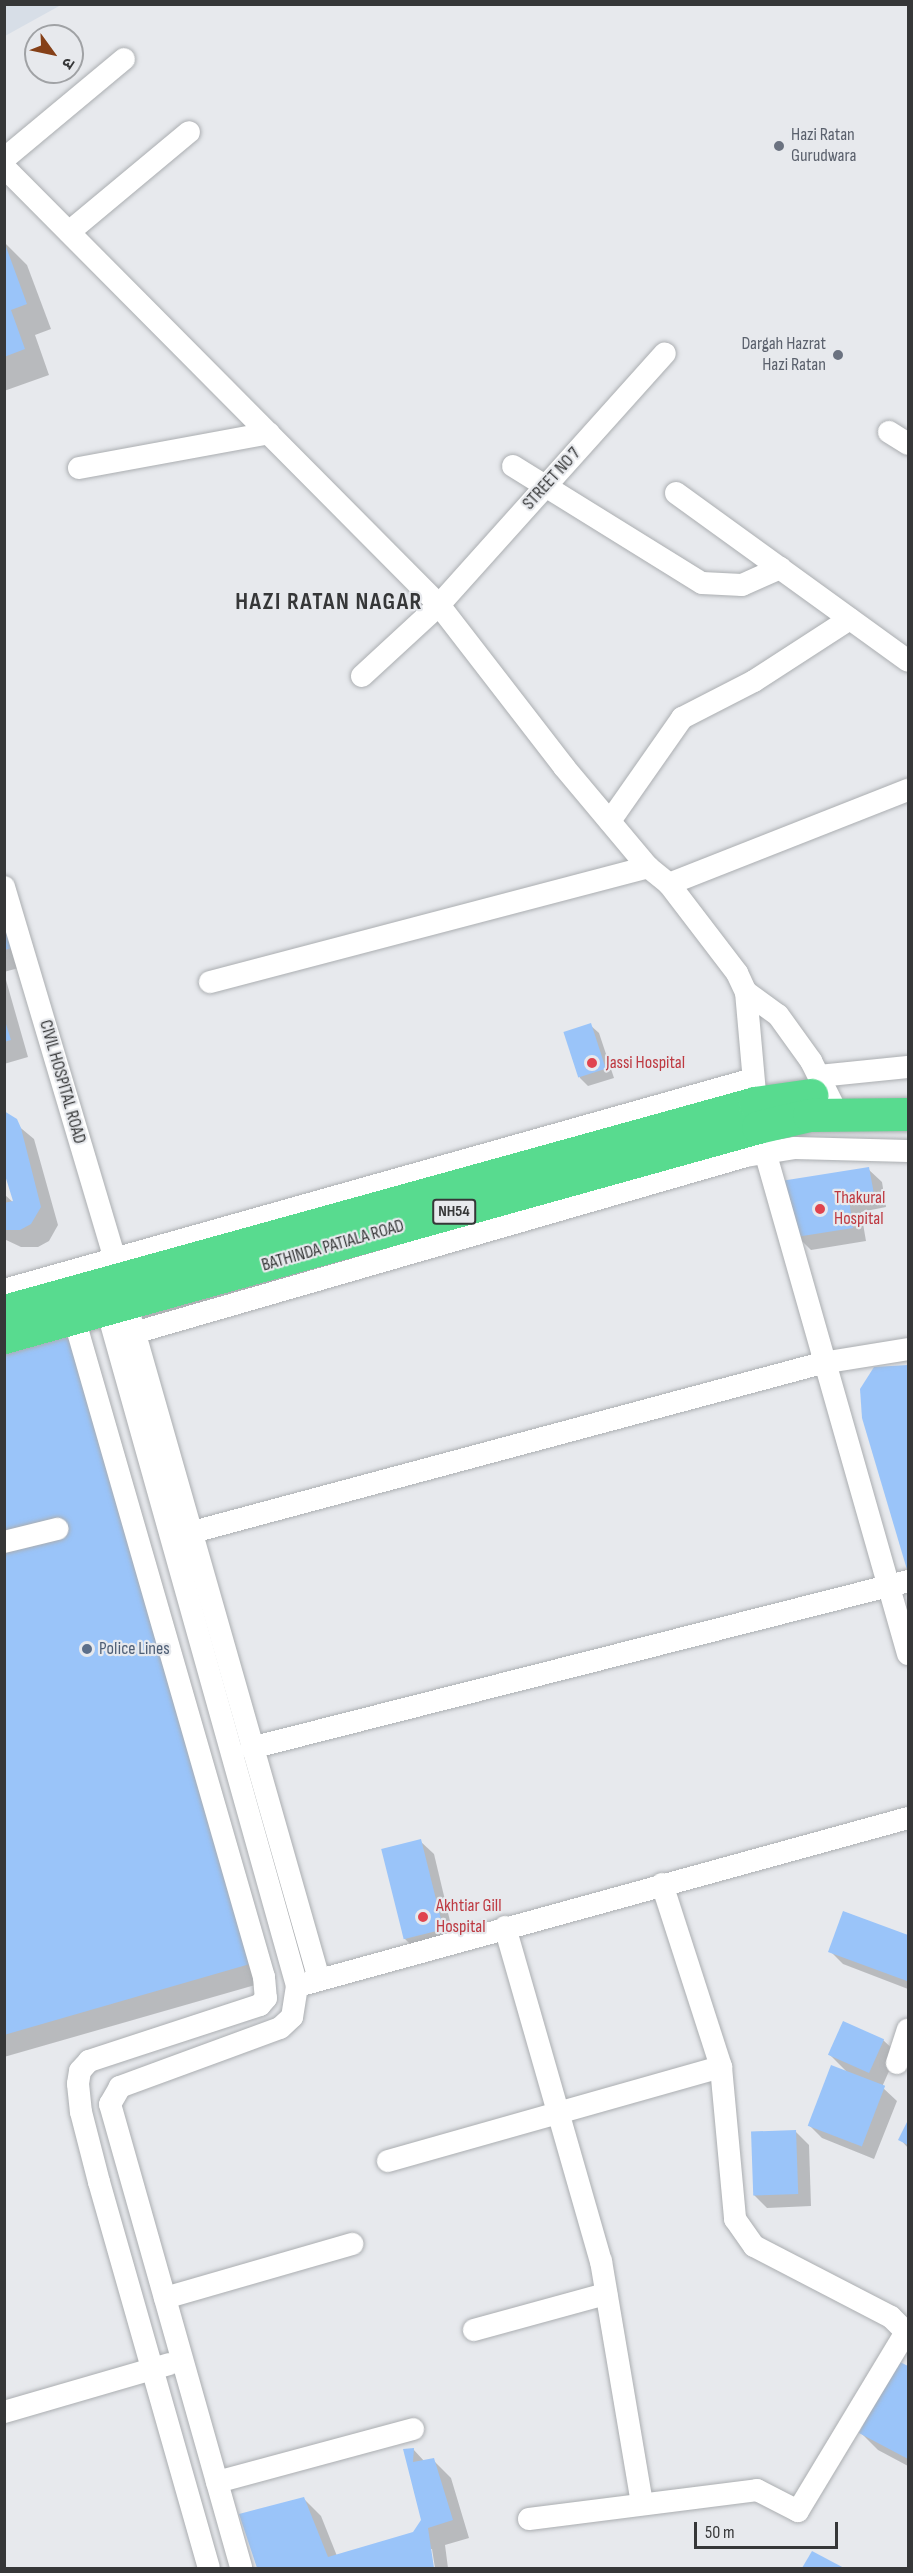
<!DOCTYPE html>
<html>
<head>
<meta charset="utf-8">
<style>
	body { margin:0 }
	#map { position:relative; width:913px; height:2573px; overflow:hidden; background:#e7e9ed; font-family:"Sofia Sans Condensed","Noto Sans Devanagari",sans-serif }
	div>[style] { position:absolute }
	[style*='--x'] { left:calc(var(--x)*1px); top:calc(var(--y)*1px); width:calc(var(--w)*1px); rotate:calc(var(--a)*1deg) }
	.built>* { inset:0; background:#d7dee7 }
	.shadow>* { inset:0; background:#0003 }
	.building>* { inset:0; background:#9ac4f9; transform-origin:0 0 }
	.roads { filter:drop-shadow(0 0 2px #abaeb1) drop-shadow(0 0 2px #abaeb1) }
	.minor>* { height:22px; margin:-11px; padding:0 11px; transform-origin:11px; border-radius:11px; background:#fff }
	.highway>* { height:33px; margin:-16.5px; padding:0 16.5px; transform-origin:16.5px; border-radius:16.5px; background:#58db8f }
	.dots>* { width:16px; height:16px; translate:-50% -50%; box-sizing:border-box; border:3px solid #e7e9ed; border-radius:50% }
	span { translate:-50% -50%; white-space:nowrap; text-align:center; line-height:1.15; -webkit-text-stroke:4.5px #e7e9ed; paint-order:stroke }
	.shield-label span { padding:2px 4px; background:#e7e9ed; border:2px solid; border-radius:4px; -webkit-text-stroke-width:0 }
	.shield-label { font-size:16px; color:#363738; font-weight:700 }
	.worship-label { font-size:18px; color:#5b616d }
	.left { translate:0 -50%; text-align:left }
	.right { translate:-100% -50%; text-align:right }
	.street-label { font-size:18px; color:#363738 }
	.health-label { font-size:18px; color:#be3a42 }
	.service-label { font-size:18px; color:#4e5e75 }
	.district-label { font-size:24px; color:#363738; font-weight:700; letter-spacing:1.5px }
	.frame { position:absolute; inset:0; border:6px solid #363738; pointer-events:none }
	.north { position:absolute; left:24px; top:24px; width:60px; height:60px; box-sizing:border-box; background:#e7e9ed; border:2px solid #a0a2a5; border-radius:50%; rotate:123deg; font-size:16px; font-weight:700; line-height:24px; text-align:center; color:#363738 }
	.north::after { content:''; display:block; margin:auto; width:21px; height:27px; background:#854018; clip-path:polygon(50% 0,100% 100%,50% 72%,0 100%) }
	.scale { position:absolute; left:694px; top:2522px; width:144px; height:27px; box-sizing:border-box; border:3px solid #363738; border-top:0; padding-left:8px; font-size:18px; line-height:21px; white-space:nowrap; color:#363738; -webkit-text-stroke:4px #e7e9ed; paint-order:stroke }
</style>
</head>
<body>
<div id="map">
	<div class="built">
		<div style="clip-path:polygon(5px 4px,61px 4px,61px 5px,5px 36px)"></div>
	</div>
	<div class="shadow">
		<div style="clip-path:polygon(4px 242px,27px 265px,51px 329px,35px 335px,49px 375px,4px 391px)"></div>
		<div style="clip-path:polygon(4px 895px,33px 964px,4px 972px)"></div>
		<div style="clip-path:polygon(4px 973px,28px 1057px,4px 1064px)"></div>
		<div style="clip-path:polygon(590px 1025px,599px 1033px,614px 1078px,588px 1086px,580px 1078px,565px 1033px)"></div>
		<div style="clip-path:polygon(4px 1114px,34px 1139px,58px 1225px,49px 1241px,38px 1247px,21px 1247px,4px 1239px,4px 1194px,16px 1205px,7px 1174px,4px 1177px)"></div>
		<div style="clip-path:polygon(868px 1169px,882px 1182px,886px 1207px,861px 1212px,866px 1241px,811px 1250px,797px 1236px)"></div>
		<div style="clip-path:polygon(91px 1337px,276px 1979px,4px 2057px,4px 1339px)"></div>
		<div style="clip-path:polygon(908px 1366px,908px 1570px,864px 1417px,875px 1369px)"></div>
		<div style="clip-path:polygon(420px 1841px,434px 1854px,455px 1942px,417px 1951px,404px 1938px)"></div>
		<div style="clip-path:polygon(844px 1912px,908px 1936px,908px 1989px,843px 1964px,830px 1951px)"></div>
		<div style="clip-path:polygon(883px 2040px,897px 2053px,882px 2087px,897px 2101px,874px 2159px,822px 2138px,809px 2125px,848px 2073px,830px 2055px)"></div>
		<div style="clip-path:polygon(908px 2123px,908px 2148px,900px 2139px)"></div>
		<div style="clip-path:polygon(796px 2132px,809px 2145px,811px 2206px,767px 2208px,754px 2195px)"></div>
		<div style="clip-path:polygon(897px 2362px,908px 2368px,908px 2466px,878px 2450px,861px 2433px)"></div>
		<div style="clip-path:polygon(413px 2449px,425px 2462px,433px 2460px,451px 2478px,469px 2538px,445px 2545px,448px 2568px,435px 2568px,432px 2549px,429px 2549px,432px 2568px,258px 2568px,241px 2515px,304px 2499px,321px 2516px,337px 2556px,414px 2533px,423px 2520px,404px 2450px)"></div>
		<div style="clip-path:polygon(813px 2553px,841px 2568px,804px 2568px)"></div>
	</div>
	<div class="building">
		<div style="clip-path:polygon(5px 244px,27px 304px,11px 310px,25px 349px,4px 357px)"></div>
		<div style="clip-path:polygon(4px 909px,16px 947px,4px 950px)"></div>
		<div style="clip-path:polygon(4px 1018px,11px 1040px,4px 1042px)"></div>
		<div style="left:591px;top:1023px;width:48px;height:29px;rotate:72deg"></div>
		<div style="clip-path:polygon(4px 1111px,17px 1119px,21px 1128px,41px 1207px,31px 1224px,20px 1230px,4px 1230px,4px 1203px,13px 1201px,4px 1172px)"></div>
		<div style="clip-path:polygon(869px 1167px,874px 1194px,849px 1199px,853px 1228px,796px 1237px,781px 1181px)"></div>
		<div style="clip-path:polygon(74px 1318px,260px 1961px,4px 2035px,4px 1337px)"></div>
		<div style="clip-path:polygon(908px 1365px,908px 1573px,862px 1418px,860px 1389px,874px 1367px)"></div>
		<div style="left:421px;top:1839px;width:93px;height:41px;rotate:76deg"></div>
		<div style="clip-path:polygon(843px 1911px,908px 1935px,907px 1981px,828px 1952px)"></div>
		<div style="left:843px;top:2021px;width:45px;height:37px;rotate:24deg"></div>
		<div style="left:831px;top:2065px;width:58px;height:65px;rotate:21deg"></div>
		<div style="clip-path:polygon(908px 2120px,908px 2145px,898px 2140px)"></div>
		<div style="left:796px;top:2130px;width:64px;height:45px;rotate:88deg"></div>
		<div style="clip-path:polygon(896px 2360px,908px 2366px,908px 2459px,859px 2433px)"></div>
		<div style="clip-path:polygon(414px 2448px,413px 2462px,434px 2458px,453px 2520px,428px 2528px,434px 2568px,257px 2568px,239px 2514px,304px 2497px,328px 2557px,413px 2532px,421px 2520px,403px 2449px)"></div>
		<div style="clip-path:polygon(812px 2551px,844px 2568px,802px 2568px)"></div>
	</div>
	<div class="roads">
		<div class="minor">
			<div style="--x:4;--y:159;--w:156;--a:-39.8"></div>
			<div style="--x:4;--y:167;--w:617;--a:45.2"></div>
			<div style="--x:439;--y:605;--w:205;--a:52.3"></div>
			<div style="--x:564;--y:767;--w:131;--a:50"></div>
			<div style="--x:648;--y:867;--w:27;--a:39"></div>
			<div style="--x:669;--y:884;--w:112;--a:52.6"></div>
			<div style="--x:737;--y:973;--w:21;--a:65"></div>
			<div style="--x:746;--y:992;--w:136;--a:84.9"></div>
			<div style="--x:758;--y:1127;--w:548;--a:74.11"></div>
			<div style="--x:69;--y:232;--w:156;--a:-39.8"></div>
			<div style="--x:889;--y:432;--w:22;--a:32"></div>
			<div style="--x:513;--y:466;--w:222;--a:31.8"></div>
			<div style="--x:702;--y:583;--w:40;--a:2.9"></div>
			<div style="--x:742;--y:585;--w:42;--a:-24.1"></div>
			<div style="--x:79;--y:468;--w:193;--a:-10.4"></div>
			<div style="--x:676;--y:493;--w:286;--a:35.9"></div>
			<div style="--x:362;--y:676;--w:105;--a:-42.7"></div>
			<div style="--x:439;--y:605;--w:338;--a:-48.1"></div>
			<div style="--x:610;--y:821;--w:126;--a:-55"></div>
			<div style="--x:682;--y:718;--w:81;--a:-27.2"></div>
			<div style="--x:754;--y:681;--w:114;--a:-32.9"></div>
			<div style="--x:669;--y:884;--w:257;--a:-21.5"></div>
			<div style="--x:4;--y:887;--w:403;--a:73.4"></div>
			<div style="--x:210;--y:982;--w:453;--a:-14.7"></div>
			<div style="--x:746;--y:992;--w:39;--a:36"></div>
			<div style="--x:778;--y:1015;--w:57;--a:54.3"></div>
			<div style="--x:811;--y:1061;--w:60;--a:63.4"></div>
			<div style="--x:819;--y:1076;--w:89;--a:-5.8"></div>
			<div style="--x:4;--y:1290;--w:778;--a:-15.73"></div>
			<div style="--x:107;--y:1309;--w:703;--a:74.32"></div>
			<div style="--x:297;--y:1986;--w:31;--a:99"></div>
			<div style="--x:292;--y:2017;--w:16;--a:137"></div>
			<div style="--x:280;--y:2028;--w:171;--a:159.8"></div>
			<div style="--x:120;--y:2087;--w:20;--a:120"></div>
			<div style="--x:110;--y:2104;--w:482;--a:74.2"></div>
			<div style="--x:74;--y:1318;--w:686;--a:73.92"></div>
			<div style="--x:264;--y:1977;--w:21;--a:85"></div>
			<div style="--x:266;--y:1998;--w:9;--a:131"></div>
			<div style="--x:260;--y:2005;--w:180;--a:161.9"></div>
			<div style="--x:89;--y:2061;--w:13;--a:132"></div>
			<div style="--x:80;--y:2071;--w:13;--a:99"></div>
			<div style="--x:78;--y:2084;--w:28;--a:84"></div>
			<div style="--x:81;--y:2112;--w:72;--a:75.6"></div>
			<div style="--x:99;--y:2182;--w:401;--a:74.1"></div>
			<div style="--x:131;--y:1320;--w:685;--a:74.08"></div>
			<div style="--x:134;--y:1333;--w:637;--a:-16.13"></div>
			<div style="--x:746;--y:1156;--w:50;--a:-9.3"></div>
			<div style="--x:795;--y:1148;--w:113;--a:1.5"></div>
			<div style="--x:189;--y:1533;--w:655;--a:-15.03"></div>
			<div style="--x:822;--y:1363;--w:87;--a:-9.2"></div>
			<div style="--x:4;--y:1542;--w:55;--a:-13.8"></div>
			<div style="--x:251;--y:1748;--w:678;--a:-14.26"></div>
			<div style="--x:662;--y:1884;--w:192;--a:72.1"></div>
			<div style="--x:721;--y:2067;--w:153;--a:84.7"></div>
			<div style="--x:735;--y:2219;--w:33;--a:55"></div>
			<div style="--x:754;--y:2246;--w:154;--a:27.4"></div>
			<div style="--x:891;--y:2317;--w:24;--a:45"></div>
			<div style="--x:505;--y:1927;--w:348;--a:74"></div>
			<div style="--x:601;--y:2261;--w:245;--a:80.4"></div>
			<div style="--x:305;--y:1984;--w:625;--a:-15.39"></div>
			<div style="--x:897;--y:2063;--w:35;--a:-72"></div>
			<div style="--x:388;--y:2161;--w:346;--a:-15.8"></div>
			<div style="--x:165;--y:2298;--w:195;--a:-16.1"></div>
			<div style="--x:474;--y:2330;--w:137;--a:-15.3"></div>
			<div style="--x:4;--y:2412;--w:172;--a:-16.2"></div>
			<div style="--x:217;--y:2482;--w:203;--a:-15.1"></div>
			<div style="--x:529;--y:2519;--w:230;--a:-7.2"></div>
			<div style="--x:757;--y:2490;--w:46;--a:27.1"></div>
			<div style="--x:798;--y:2511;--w:209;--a:-58.9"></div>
		</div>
		<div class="highway">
			<div style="--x:4;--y:1311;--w:779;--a:-15.48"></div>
			<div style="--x:755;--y:1103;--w:57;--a:-8.1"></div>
			<div style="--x:4;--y:1337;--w:783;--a:-15.56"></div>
			<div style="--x:758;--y:1127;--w:52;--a:-13.2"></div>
			<div style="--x:809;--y:1115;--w:99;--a:-0.6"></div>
		</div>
	</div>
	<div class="dots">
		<div style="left:779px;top:146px;background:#6b7280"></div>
		<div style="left:838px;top:355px;background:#6b7280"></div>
		<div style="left:592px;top:1063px;background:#e0444e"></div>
		<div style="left:820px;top:1209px;background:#e0444e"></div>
		<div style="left:87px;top:1649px;background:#5c6f8a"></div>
		<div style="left:423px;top:1917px;background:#e0444e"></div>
	</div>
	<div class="shield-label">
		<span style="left:454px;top:1212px">NH54</span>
	</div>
	<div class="worship-label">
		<span class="left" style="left:791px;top:146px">Hazi Ratan<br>Gurudwara</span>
		<span class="right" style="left:826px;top:355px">Dargah Hazrat<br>Hazi Ratan</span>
	</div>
	<div class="street-label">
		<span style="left:552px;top:479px;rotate:-48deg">STREET NO 7</span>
		<span style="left:62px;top:1082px;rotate:74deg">CIVIL HOSPITAL ROAD</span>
		<span style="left:333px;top:1246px;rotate:-16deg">BATHINDA PATIALA ROAD</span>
	</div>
	<div class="health-label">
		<span class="left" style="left:606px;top:1063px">Jassi Hospital</span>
		<span class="left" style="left:834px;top:1209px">Thakural<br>Hospital</span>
		<span class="left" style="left:436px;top:1917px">Akhtiar Gill<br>Hospital</span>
	</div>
	<div class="service-label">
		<span class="left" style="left:99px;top:1649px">Police Lines</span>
	</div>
	<div class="district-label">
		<span style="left:329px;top:602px">HAZI RATAN NAGAR</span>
	</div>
	<div class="frame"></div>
	<div class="north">उ</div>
	<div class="scale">50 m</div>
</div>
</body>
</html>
